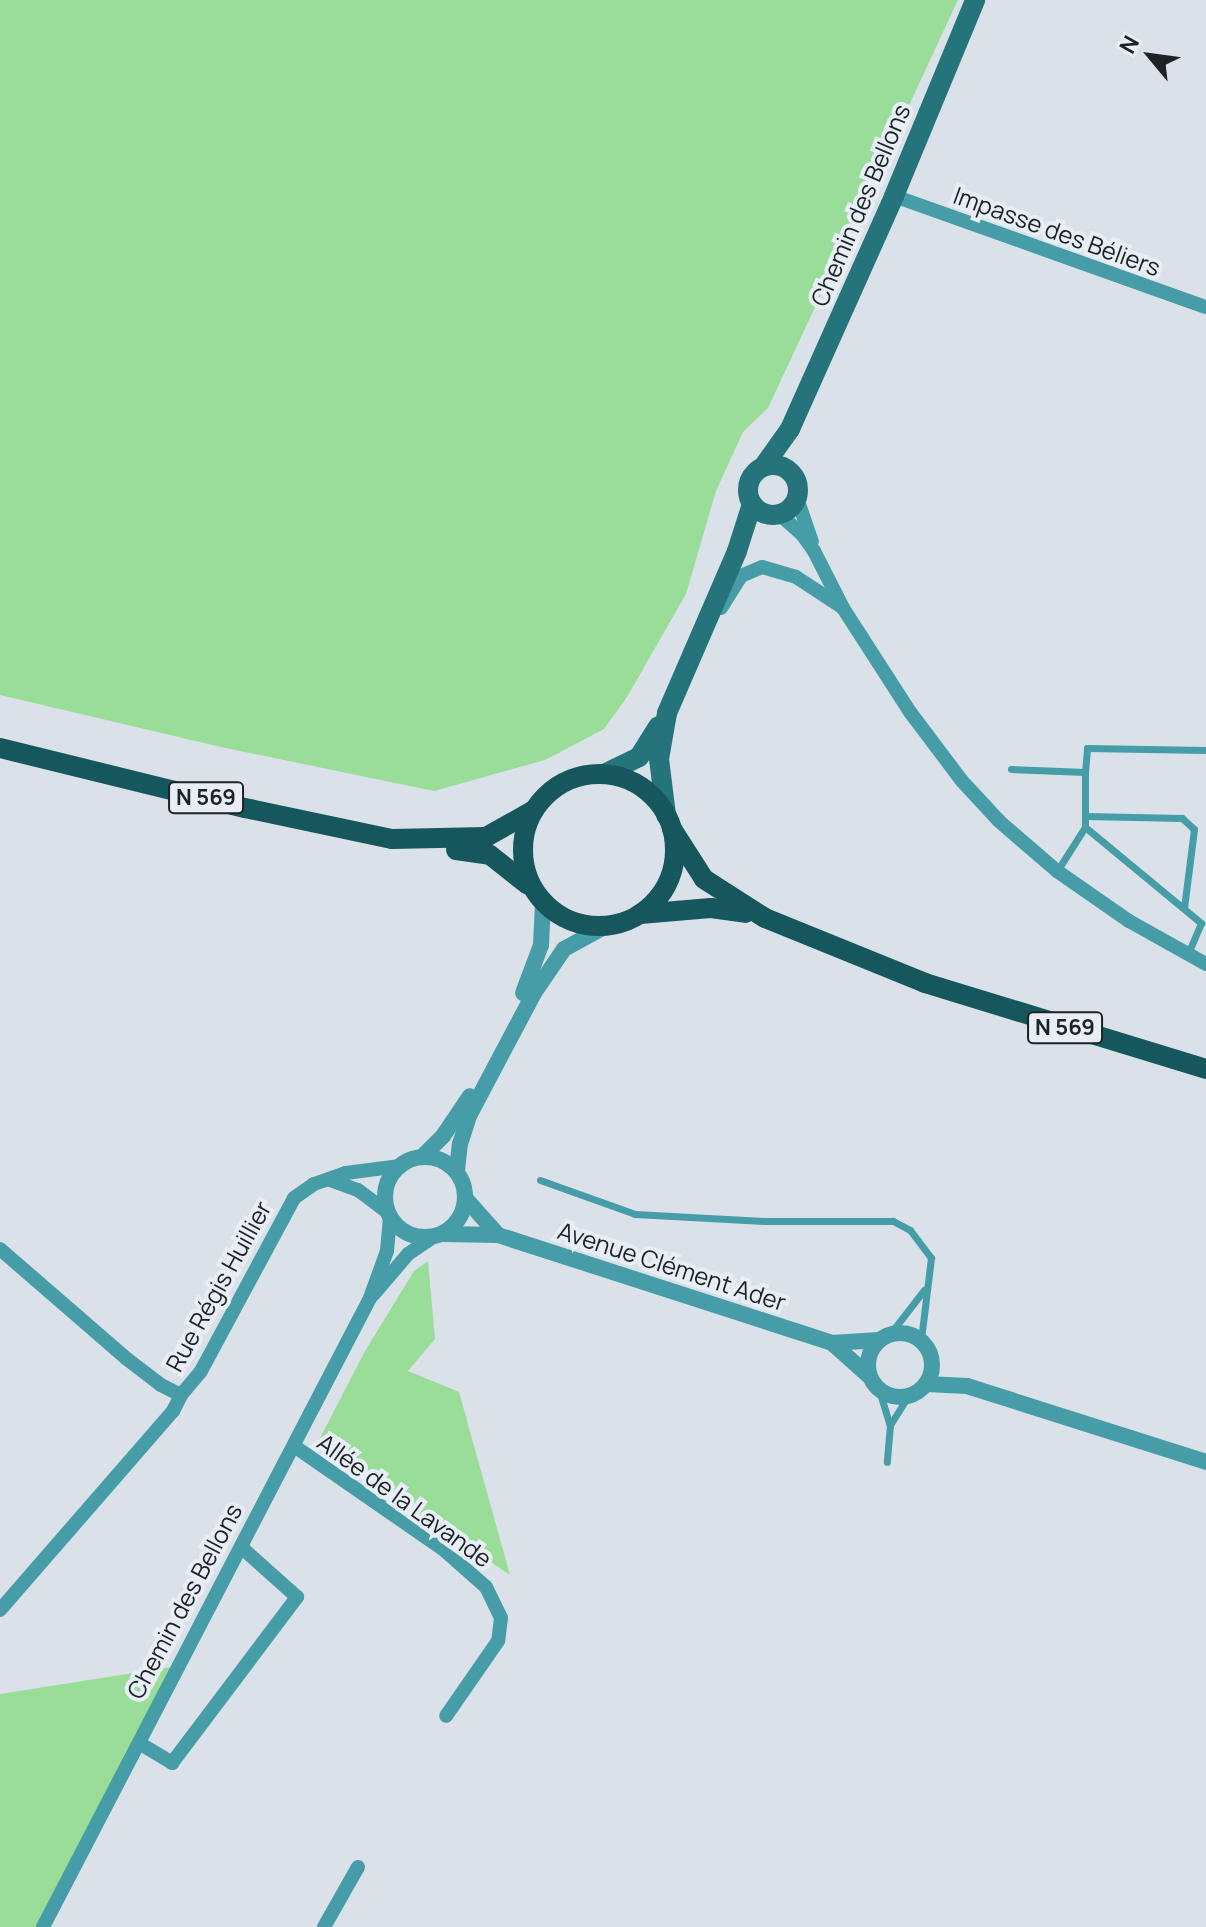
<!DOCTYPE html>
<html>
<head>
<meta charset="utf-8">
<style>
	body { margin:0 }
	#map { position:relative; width:1206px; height:1927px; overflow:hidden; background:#dae1e9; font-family:Manrope,sans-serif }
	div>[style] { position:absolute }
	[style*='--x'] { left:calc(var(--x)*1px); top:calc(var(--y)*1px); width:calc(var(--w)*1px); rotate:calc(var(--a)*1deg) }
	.green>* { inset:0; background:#9d9 }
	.service>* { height:7px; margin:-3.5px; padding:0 3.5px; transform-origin:3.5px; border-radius:3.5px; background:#479da7 }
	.minor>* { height:14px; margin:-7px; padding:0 7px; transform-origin:7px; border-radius:7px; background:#479da7 }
	.tertiary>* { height:16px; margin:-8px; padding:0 8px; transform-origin:8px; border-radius:8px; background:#479da7 }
	.tertiary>.ring { margin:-8px; padding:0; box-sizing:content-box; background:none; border:16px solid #479da7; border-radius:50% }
	.secondary>* { height:20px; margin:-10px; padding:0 10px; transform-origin:10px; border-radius:10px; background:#25747c }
	.secondary>.ring { margin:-10px; padding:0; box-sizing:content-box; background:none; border:20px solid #25747c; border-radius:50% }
	.primary>* { height:20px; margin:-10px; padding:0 10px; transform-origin:10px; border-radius:10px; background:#16565d }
	.primary>.ring { margin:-10px; padding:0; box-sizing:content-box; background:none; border:20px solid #16565d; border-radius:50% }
	span { translate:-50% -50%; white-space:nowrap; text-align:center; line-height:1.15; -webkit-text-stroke:8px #e7eef6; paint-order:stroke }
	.shield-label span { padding:2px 6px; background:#e7eef6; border:2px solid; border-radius:6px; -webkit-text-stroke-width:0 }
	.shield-label { font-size:22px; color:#1f2224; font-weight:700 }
	.street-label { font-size:24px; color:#1f2224 }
	.north { position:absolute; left:1110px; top:16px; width:80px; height:80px; -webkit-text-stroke:6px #e7eef6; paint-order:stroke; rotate:299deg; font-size:22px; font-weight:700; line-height:32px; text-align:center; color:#1f2224 }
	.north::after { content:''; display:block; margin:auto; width:28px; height:36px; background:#1f2224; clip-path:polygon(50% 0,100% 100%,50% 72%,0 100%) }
</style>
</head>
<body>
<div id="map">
	<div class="green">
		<div style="clip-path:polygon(0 0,958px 0,768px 408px,743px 432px,716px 491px,686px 594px,627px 697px,604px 729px,545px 760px,434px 791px,221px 747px,0 695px)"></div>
		<div style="clip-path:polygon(428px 1261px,435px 1339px,408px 1371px,459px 1392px,510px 1575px,317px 1444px,365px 1351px,414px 1271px)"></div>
		<div style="clip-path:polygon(172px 1667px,42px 1927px,0 1927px,0 1694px)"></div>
	</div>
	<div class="service">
		<div style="--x:1011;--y:769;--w:74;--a:2.3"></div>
		<div style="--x:1085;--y:772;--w:44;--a:90"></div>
		<div style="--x:1085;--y:772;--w:24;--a:-85"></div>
		<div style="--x:1087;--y:748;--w:119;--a:1"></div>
		<div style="--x:1085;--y:827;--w:11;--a:-90"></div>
		<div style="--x:1085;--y:816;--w:97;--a:1.2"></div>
		<div style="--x:1182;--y:818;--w:16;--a:43"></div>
		<div style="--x:1194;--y:829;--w:80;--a:97.2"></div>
		<div style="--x:1057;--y:871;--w:52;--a:-57.5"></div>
		<div style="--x:1085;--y:827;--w:151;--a:39.6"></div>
		<div style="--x:1201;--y:923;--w:34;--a:113"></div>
		<div style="--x:540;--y:1180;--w:101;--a:19.7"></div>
		<div style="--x:635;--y:1214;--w:131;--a:3.1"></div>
		<div style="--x:766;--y:1221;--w:127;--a:0"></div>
		<div style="--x:893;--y:1221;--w:19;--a:28"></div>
		<div style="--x:910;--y:1230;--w:35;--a:53"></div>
		<div style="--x:931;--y:1258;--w:83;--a:97"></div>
		<div style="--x:890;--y:1334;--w:56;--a:-52.3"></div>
		<div style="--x:879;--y:1390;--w:37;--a:73"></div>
		<div style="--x:890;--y:1425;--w:37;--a:95"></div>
		<div style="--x:890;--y:1425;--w:34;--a:-58"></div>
	</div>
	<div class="minor">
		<div style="--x:894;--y:196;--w:331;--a:19.6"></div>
		<div style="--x:797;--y:498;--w:46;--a:71.2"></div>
		<div style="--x:780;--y:515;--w:28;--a:41"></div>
		<div style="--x:801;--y:533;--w:22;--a:54"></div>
		<div style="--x:814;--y:551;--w:64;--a:63"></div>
		<div style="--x:843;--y:608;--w:124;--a:57.2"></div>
		<div style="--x:910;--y:712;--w:86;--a:53"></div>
		<div style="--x:962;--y:781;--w:54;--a:47.2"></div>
		<div style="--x:999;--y:821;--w:77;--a:40.8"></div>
		<div style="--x:1057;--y:871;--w:88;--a:34.8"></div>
		<div style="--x:1129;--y:921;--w:88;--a:29.2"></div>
		<div style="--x:721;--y:608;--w:38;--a:-58"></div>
		<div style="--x:741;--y:576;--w:23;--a:-23"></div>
		<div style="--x:762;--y:567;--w:35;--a:16"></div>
		<div style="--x:796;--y:577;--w:55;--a:33.1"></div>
		<div style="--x:330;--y:1180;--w:30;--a:20"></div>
		<div style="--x:358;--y:1190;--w:36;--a:37"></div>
		<div style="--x:0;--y:1249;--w:168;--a:40.9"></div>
		<div style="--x:127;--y:1359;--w:43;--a:37.4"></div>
		<div style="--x:161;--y:1385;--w:22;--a:27"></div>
		<div style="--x:181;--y:1395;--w:31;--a:-50"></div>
		<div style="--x:201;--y:1371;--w:196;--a:-61.7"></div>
		<div style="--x:294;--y:1198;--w:24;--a:-35"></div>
		<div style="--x:314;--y:1184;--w:34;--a:-19"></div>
		<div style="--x:346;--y:1173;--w:53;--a:-7.5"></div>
		<div style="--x:373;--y:1295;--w:54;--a:-49.5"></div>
		<div style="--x:408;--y:1254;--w:30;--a:-34"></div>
		<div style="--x:294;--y:1446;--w:181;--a:34.7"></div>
		<div style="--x:443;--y:1549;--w:57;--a:41.5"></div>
		<div style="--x:486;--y:1587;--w:34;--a:64"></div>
		<div style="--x:501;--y:1618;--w:23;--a:97"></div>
		<div style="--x:498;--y:1641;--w:91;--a:124.7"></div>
		<div style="--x:0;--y:1610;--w:264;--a:-49"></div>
		<div style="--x:173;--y:1411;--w:18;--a:-63"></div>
		<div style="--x:139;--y:1743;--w:39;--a:31"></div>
		<div style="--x:172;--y:1763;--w:208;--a:-53"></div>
		<div style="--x:297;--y:1597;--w:75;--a:-138.2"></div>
		<div style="--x:43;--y:1927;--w:709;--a:-62.53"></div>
		<div style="--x:370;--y:1298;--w:50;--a:-70.1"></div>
		<div style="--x:387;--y:1251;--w:32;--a:-85"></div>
		<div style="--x:324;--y:1927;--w:69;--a:-60.5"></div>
	</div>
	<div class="tertiary">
		<div style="--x:523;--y:993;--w:51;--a:-69.4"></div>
		<div style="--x:541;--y:945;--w:43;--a:-87.3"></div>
		<div class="ring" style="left:385px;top:1157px;width:64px;height:64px"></div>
		<div style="--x:422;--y:1157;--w:30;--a:-45"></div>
		<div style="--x:443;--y:1136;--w:48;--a:-56"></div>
		<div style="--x:457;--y:1171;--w:27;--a:-84"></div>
		<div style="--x:460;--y:1144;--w:32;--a:-72"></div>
		<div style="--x:470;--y:1114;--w:137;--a:-62.1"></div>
		<div style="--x:534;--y:993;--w:53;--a:-55.7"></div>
		<div style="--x:564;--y:949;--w:48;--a:-28.7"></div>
		<div style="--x:466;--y:1199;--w:48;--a:48.4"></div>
		<div style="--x:443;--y:1234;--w:55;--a:1"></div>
		<div style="--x:498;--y:1235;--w:351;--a:17.9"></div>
		<div style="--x:832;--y:1343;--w:47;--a:-3.7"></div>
		<div class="ring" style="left:868px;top:1333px;width:48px;height:48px"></div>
		<div style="--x:832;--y:1343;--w:50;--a:41.7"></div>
		<div style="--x:926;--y:1384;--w:41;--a:2.8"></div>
		<div style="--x:967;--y:1386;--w:251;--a:17.6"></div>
	</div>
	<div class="secondary">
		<div class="ring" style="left:748px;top:465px;width:30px;height:30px"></div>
		<div style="--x:763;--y:467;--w:47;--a:-54.6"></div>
		<div style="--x:790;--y:429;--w:255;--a:-65.9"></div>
		<div style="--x:894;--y:196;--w:212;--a:-67.5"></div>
		<div style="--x:604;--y:774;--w:39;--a:-26"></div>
		<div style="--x:639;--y:757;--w:36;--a:-58"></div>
		<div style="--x:666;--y:815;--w:56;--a:-97.1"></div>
		<div style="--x:659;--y:759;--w:47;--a:-80.1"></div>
		<div style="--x:667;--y:713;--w:176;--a:-66.6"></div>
		<div style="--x:737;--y:551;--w:49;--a:-72.3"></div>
	</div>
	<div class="primary">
		<div style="--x:0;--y:748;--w:252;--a:13.8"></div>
		<div style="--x:245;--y:808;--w:150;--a:11.9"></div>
		<div style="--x:392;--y:839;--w:94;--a:-1.2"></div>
		<div style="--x:486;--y:837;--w:55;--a:-29.4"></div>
		<div class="ring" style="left:523px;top:774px;width:132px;height:132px"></div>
		<div style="--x:672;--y:829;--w:59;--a:57.4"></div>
		<div style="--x:704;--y:879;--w:72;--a:32.6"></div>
		<div style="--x:765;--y:918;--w:173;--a:22.1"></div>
		<div style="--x:925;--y:983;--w:294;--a:17"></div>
		<div style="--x:456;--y:850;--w:34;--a:8"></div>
		<div style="--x:490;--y:855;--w:48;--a:38.3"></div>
		<div style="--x:640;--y:914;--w:71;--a:-4.8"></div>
		<div style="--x:711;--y:908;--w:35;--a:8"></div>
	</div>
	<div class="shield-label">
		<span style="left:206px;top:798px">N 569</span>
		<span style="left:1065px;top:1028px">N 569</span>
	</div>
	<div class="street-label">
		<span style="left:860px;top:205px;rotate:-67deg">Chemin des Bellons</span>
		<span style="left:1057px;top:231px;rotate:20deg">Impasse des Béliers</span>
		<span style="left:672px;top:1266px;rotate:18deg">Avenue Clément Ader</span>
		<span style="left:218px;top:1286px;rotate:-61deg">Rue Régis Huillier</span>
		<span style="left:405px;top:1500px;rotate:36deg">Allée de la Lavande</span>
		<span style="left:184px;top:1601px;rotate:-62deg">Chemin des Bellons</span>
	</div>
	<div class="north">N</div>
</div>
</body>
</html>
